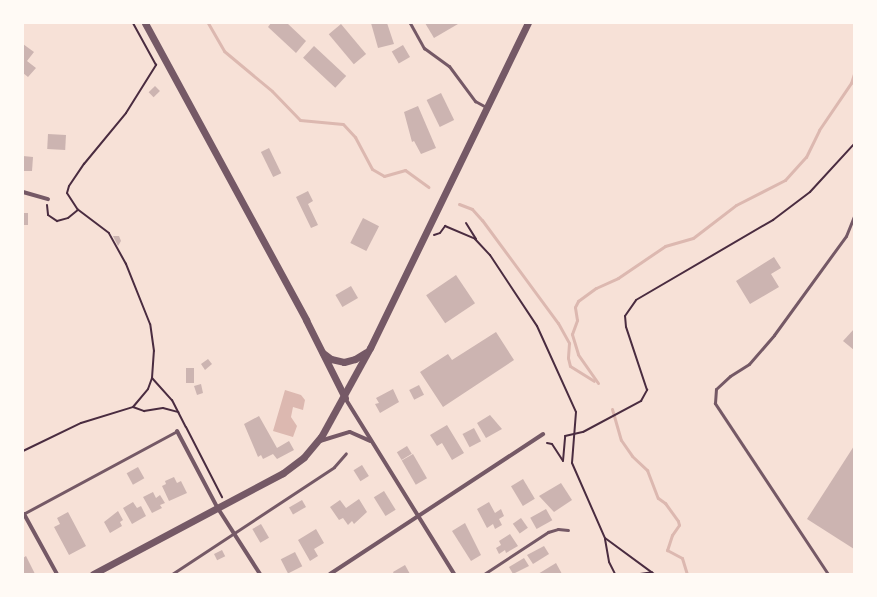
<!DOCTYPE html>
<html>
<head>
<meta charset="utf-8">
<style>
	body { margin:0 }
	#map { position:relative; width:877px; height:597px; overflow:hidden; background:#f7e1d7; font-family:Raleway,sans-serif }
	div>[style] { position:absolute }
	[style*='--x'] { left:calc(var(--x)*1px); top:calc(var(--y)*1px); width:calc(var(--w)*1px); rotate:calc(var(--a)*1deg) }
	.water>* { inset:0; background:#dcb8b0 }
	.stream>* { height:3px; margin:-1.5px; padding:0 1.5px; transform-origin:1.5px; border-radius:1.5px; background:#dcb8b0 }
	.building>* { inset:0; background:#ccb4b1; transform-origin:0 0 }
	.path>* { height:2px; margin:-1px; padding:0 1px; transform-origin:1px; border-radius:1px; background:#4a2c40 }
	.service>* { height:3px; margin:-1.5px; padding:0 1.5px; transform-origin:1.5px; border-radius:1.5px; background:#755966 }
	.minor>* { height:4px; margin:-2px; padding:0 2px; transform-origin:2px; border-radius:2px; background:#755966 }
	.tertiary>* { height:7px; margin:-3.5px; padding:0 3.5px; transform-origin:3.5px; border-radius:3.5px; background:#755966 }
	span { translate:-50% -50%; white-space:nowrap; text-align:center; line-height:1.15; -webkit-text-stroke:4px #fffaf5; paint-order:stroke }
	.frame { position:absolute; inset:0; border:24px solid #fffaf5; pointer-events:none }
</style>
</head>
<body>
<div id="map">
	<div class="water">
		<div style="clip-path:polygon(285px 390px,301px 395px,305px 400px,303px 410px,293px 407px,291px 417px,297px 426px,293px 437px,273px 431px)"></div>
	</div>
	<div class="stream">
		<div style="--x:208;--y:23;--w:32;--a:60"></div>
		<div style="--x:224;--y:51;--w:62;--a:39.8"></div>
		<div style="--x:272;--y:91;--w:40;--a:46"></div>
		<div style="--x:300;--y:120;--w:43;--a:5.3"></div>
		<div style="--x:343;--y:124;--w:18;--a:47"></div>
		<div style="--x:355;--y:137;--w:36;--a:62"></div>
		<div style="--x:372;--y:169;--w:14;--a:30"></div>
		<div style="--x:384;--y:176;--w:22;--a:-16"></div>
		<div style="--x:405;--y:170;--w:29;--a:36"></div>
		<div style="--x:459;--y:204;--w:14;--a:21"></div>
		<div style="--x:472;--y:209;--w:15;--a:48"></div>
		<div style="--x:482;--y:220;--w:128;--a:53.6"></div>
		<div style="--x:558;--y:323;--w:23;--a:61"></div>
		<div style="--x:569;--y:343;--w:15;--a:94"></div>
		<div style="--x:568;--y:358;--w:8;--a:76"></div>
		<div style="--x:570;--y:366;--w:28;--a:32"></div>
		<div style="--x:598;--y:383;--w:35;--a:-125"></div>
		<div style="--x:578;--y:354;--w:21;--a:-107"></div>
		<div style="--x:572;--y:334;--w:15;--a:-70"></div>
		<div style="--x:577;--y:320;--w:13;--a:-99"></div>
		<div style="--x:575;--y:307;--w:7;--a:-63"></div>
		<div style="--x:578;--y:301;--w:22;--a:-36"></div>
		<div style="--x:596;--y:288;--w:24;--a:-24"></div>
		<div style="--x:618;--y:278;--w:57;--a:-34.2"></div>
		<div style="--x:665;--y:246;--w:29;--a:-16"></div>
		<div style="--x:693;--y:238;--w:54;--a:-37.5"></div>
		<div style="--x:736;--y:205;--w:55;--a:-27"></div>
		<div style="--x:785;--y:180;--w:31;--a:-48"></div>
		<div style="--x:806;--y:157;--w:30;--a:-64"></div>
		<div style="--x:819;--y:130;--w:57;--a:-55.8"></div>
		<div style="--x:851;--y:83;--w:9;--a:-72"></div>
		<div style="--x:612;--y:409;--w:32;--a:74"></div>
		<div style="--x:621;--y:440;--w:19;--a:55"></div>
		<div style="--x:632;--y:456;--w:21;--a:43"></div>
		<div style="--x:647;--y:470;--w:30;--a:69"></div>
		<div style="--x:658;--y:498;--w:9;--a:36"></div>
		<div style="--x:665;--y:503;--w:22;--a:54"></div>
		<div style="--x:678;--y:521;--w:4;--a:76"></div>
		<div style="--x:679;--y:525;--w:12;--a:125"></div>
		<div style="--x:672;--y:535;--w:16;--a:108"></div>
		<div style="--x:667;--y:550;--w:17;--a:28"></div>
		<div style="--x:682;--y:558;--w:17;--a:73"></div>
	</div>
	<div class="building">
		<div style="clip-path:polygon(271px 23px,287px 23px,306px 41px,296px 53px,268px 27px)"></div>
		<div style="clip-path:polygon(371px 23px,387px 23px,394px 44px,378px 48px)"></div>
		<div style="clip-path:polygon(425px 23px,457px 23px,458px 24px,434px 38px)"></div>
		<div style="left:341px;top:24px;width:39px;height:16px;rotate:50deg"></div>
		<div style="clip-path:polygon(23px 44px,34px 52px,27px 61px,36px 68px,28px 77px,23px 73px)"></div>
		<div style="left:403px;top:45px;width:14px;height:13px;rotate:60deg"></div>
		<div style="left:314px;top:46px;width:44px;height:16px;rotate:43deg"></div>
		<div style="left:155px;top:86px;width:7px;height:9px;rotate:45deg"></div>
		<div style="left:441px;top:93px;width:30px;height:16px;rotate:64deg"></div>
		<div style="clip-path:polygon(418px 106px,436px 148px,421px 154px,414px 141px,412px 142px,404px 112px)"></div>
		<div style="left:48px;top:134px;width:18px;height:15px;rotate:3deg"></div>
		<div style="left:269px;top:148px;width:28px;height:9px;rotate:64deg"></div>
		<div style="clip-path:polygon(23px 156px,33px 157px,32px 171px,23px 171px)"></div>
		<div style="clip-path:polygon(308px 191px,313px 201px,308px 204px,318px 225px,311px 228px,296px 197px)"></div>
		<div style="left:28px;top:213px;width:12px;height:5px;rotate:90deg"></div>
		<div style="left:363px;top:218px;width:18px;height:28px;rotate:27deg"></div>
		<div style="clip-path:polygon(113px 236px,119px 236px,121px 241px,118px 246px)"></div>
		<div style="clip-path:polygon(774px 257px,781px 268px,771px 274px,779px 287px,750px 304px,736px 281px)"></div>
		<div style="left:456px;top:275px;width:34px;height:36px;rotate:56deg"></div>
		<div style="left:351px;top:286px;width:14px;height:18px;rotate:60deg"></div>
		<div style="clip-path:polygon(854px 329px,854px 350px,843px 341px)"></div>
		<div style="clip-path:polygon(496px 332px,514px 360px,443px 407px,420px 372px,448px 354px,452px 360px)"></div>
		<div style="clip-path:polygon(208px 359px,212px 364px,205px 370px,201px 364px)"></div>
		<div style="left:186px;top:368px;width:8px;height:15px"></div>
		<div style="clip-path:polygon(201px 384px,203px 393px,197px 395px,194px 386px)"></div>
		<div style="left:419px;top:385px;width:11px;height:11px;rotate:63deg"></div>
		<div style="clip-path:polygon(393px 389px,399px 402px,380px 413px,375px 404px,379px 403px,376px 398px)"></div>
		<div style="clip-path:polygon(490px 415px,502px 429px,486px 438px,477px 423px)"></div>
		<div style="clip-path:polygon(259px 416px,277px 448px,289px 441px,294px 450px,277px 459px,273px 454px,263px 459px,261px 455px,258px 457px,244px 424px)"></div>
		<div style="clip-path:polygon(447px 425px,464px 453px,452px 460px,442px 443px,437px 446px,430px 435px)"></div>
		<div style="left:474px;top:428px;width:15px;height:13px;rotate:62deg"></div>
		<div style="left:407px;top:446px;width:9px;height:12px;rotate:58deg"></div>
		<div style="clip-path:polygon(854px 446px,854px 549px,807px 519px)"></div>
		<div style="left:413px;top:454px;width:28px;height:13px;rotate:60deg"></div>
		<div style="left:362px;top:465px;width:13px;height:10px;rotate:58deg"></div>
		<div style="left:138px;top:467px;width:13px;height:13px;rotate:61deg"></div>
		<div style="clip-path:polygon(174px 477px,177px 483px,181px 481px,187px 493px,169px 501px,162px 486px,166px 484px,165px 481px)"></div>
		<div style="left:523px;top:479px;width:23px;height:14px;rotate:59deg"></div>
		<div style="clip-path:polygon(561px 483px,572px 500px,554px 512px,539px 496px)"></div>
		<div style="left:384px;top:491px;width:22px;height:12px;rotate:58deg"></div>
		<div style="clip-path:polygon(153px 492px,156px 498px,160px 495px,165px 503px,160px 505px,162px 508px,152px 513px,143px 497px)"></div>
		<div style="clip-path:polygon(359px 499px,367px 512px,354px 524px,352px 521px,348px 525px,343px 518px,339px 520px,330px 507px,340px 500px,346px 508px)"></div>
		<div style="left:302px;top:500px;width:8px;height:15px;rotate:60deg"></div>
		<div style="clip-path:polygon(133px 502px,137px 508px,141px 506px,146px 516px,132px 524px,123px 508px)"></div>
		<div style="clip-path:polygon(489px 502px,495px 513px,501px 509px,504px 516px,499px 519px,502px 525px,495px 529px,493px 524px,487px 528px,477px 509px)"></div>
		<div style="left:546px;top:509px;width:13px;height:18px;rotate:61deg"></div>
		<div style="clip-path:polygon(118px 511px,123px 520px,120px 522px,122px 526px,110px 533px,104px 522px)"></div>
		<div style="clip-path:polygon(68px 512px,86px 546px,69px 555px,54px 527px,60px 524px,57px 518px)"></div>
		<div style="left:521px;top:518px;width:12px;height:10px;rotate:55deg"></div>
		<div style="clip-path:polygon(465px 523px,481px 555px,471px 561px,452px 531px)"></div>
		<div style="left:261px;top:524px;width:16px;height:10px;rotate:60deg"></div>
		<div style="clip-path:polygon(316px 529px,324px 543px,314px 549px,318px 556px,310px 561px,298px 540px)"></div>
		<div style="clip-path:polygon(510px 534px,518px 546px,506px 553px,505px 550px,499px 554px,496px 548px,501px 545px,499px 541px)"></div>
		<div style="clip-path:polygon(544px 546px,549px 554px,533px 564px,527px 555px)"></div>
		<div style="left:222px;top:550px;width:7px;height:9px;rotate:63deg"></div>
		<div style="left:295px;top:552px;width:16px;height:16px;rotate:63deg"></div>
		<div style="clip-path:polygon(26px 556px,35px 574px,23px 574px,23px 558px)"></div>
		<div style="clip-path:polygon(524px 558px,529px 566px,513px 574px,509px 567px)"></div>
		<div style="clip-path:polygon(556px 563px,562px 574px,538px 574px)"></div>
		<div style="clip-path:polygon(405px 565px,410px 574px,394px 574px,393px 572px)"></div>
	</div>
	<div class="path">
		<div style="--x:47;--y:205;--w:10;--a:84"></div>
		<div style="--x:48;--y:215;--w:11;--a:34"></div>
		<div style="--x:57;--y:221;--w:11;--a:-15"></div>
		<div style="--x:68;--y:218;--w:13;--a:-39"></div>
		<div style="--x:466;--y:223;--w:19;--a:58"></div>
		<div style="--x:434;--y:235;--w:6;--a:-18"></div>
		<div style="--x:440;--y:233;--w:9;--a:-54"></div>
		<div style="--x:445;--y:226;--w:33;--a:23"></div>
		<div style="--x:475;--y:239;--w:22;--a:47"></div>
		<div style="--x:490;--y:255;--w:85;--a:56.5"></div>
		<div style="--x:537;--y:326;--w:94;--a:65.6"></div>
		<div style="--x:576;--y:412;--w:51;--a:94.5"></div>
		<div style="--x:572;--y:463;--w:82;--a:66.3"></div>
		<div style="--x:605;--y:538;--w:61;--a:36.3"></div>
		<div style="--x:152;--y:378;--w:30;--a:48"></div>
		<div style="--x:172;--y:400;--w:30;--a:63"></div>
		<div style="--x:133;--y:407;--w:12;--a:20"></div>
		<div style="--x:144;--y:411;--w:19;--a:-9"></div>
		<div style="--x:163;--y:408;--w:16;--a:15"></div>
		<div style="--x:186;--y:427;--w:79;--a:62.8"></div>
		<div style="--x:547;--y:443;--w:5;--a:11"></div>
		<div style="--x:552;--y:444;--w:20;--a:57"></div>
		<div style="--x:563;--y:461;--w:25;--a:-85"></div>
		<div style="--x:565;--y:436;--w:18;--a:-13"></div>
		<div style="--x:583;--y:432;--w:66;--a:-28.1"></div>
		<div style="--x:641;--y:401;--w:13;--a:-61"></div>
		<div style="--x:647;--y:390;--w:66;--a:-108.4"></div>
		<div style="--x:626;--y:327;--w:11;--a:-95"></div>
		<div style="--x:625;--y:316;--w:19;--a:-55"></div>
		<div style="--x:636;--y:300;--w:159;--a:-30.3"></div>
		<div style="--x:773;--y:220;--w:46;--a:-37.1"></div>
		<div style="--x:810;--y:192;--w:65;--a:-47.5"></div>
		<div style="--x:23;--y:451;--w:64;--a:-25.8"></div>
		<div style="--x:81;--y:423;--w:54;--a:-17.1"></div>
		<div style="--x:133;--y:407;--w:23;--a:-50"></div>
		<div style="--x:148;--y:389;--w:12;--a:-70"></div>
		<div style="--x:152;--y:378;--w:27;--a:-86"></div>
		<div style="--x:154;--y:351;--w:27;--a:-98"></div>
		<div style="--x:150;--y:324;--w:65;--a:-111.8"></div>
		<div style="--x:126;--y:264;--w:35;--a:-119"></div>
		<div style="--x:109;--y:233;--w:39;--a:-143"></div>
		<div style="--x:78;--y:210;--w:20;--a:-123"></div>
		<div style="--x:67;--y:193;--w:7;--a:-74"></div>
		<div style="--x:69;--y:186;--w:27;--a:-56"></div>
		<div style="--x:84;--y:164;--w:66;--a:-50.5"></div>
		<div style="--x:126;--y:113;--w:57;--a:-58"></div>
		<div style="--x:156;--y:65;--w:48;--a:-118.7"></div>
		<div style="--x:605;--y:539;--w:23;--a:80"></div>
		<div style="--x:609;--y:562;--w:13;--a:63"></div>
		<div style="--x:640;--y:574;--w:12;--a:-9"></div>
	</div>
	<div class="service">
		<div style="--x:410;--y:23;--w:29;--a:61"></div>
		<div style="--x:424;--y:48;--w:31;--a:36"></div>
		<div style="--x:449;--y:66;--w:44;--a:53.4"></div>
		<div style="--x:475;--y:101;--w:13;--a:29"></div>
		<div style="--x:23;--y:514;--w:175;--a:-28.3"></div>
		<div style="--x:172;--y:574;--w:194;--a:-33.4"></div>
		<div style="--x:334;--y:467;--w:18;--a:-49"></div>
		<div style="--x:484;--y:574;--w:77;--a:-33.3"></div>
		<div style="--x:548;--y:532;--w:10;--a:-17"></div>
		<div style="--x:558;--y:529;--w:10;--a:6"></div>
		<div style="--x:828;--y:574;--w:205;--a:-123.5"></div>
		<div style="--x:715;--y:403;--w:14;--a:-86"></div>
		<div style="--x:716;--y:389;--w:19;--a:-43"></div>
		<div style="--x:730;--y:376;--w:22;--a:-32"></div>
		<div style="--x:749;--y:364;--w:38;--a:-49"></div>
		<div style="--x:774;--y:335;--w:122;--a:-54"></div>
		<div style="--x:846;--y:236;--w:22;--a:-68"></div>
	</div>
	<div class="minor">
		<div style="--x:23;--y:192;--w:26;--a:16"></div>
		<div style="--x:345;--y:398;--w:207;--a:58.2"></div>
		<div style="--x:177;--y:431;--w:86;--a:62.2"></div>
		<div style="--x:217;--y:507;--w:80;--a:57.3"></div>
		<div style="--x:320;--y:441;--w:31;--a:-17"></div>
		<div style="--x:350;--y:432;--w:22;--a:24"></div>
		<div style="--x:24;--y:514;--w:68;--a:61.2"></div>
		<div style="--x:330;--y:574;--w:255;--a:-33.3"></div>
	</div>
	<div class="tertiary">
		<div style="--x:145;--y:23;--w:338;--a:61.5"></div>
		<div style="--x:306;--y:320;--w:87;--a:63.4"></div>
		<div style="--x:323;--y:353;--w:10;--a:37"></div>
		<div style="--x:331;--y:359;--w:13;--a:13"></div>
		<div style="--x:344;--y:362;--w:11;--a:-15"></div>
		<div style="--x:355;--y:359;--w:13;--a:-32"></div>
		<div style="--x:93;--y:574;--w:215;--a:-28"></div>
		<div style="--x:283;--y:473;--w:26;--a:-37"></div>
		<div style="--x:304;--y:457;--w:26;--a:-50"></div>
		<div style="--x:321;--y:437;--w:102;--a:-61.2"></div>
		<div style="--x:370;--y:348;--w:361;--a:-64.1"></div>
	</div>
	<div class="frame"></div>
</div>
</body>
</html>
